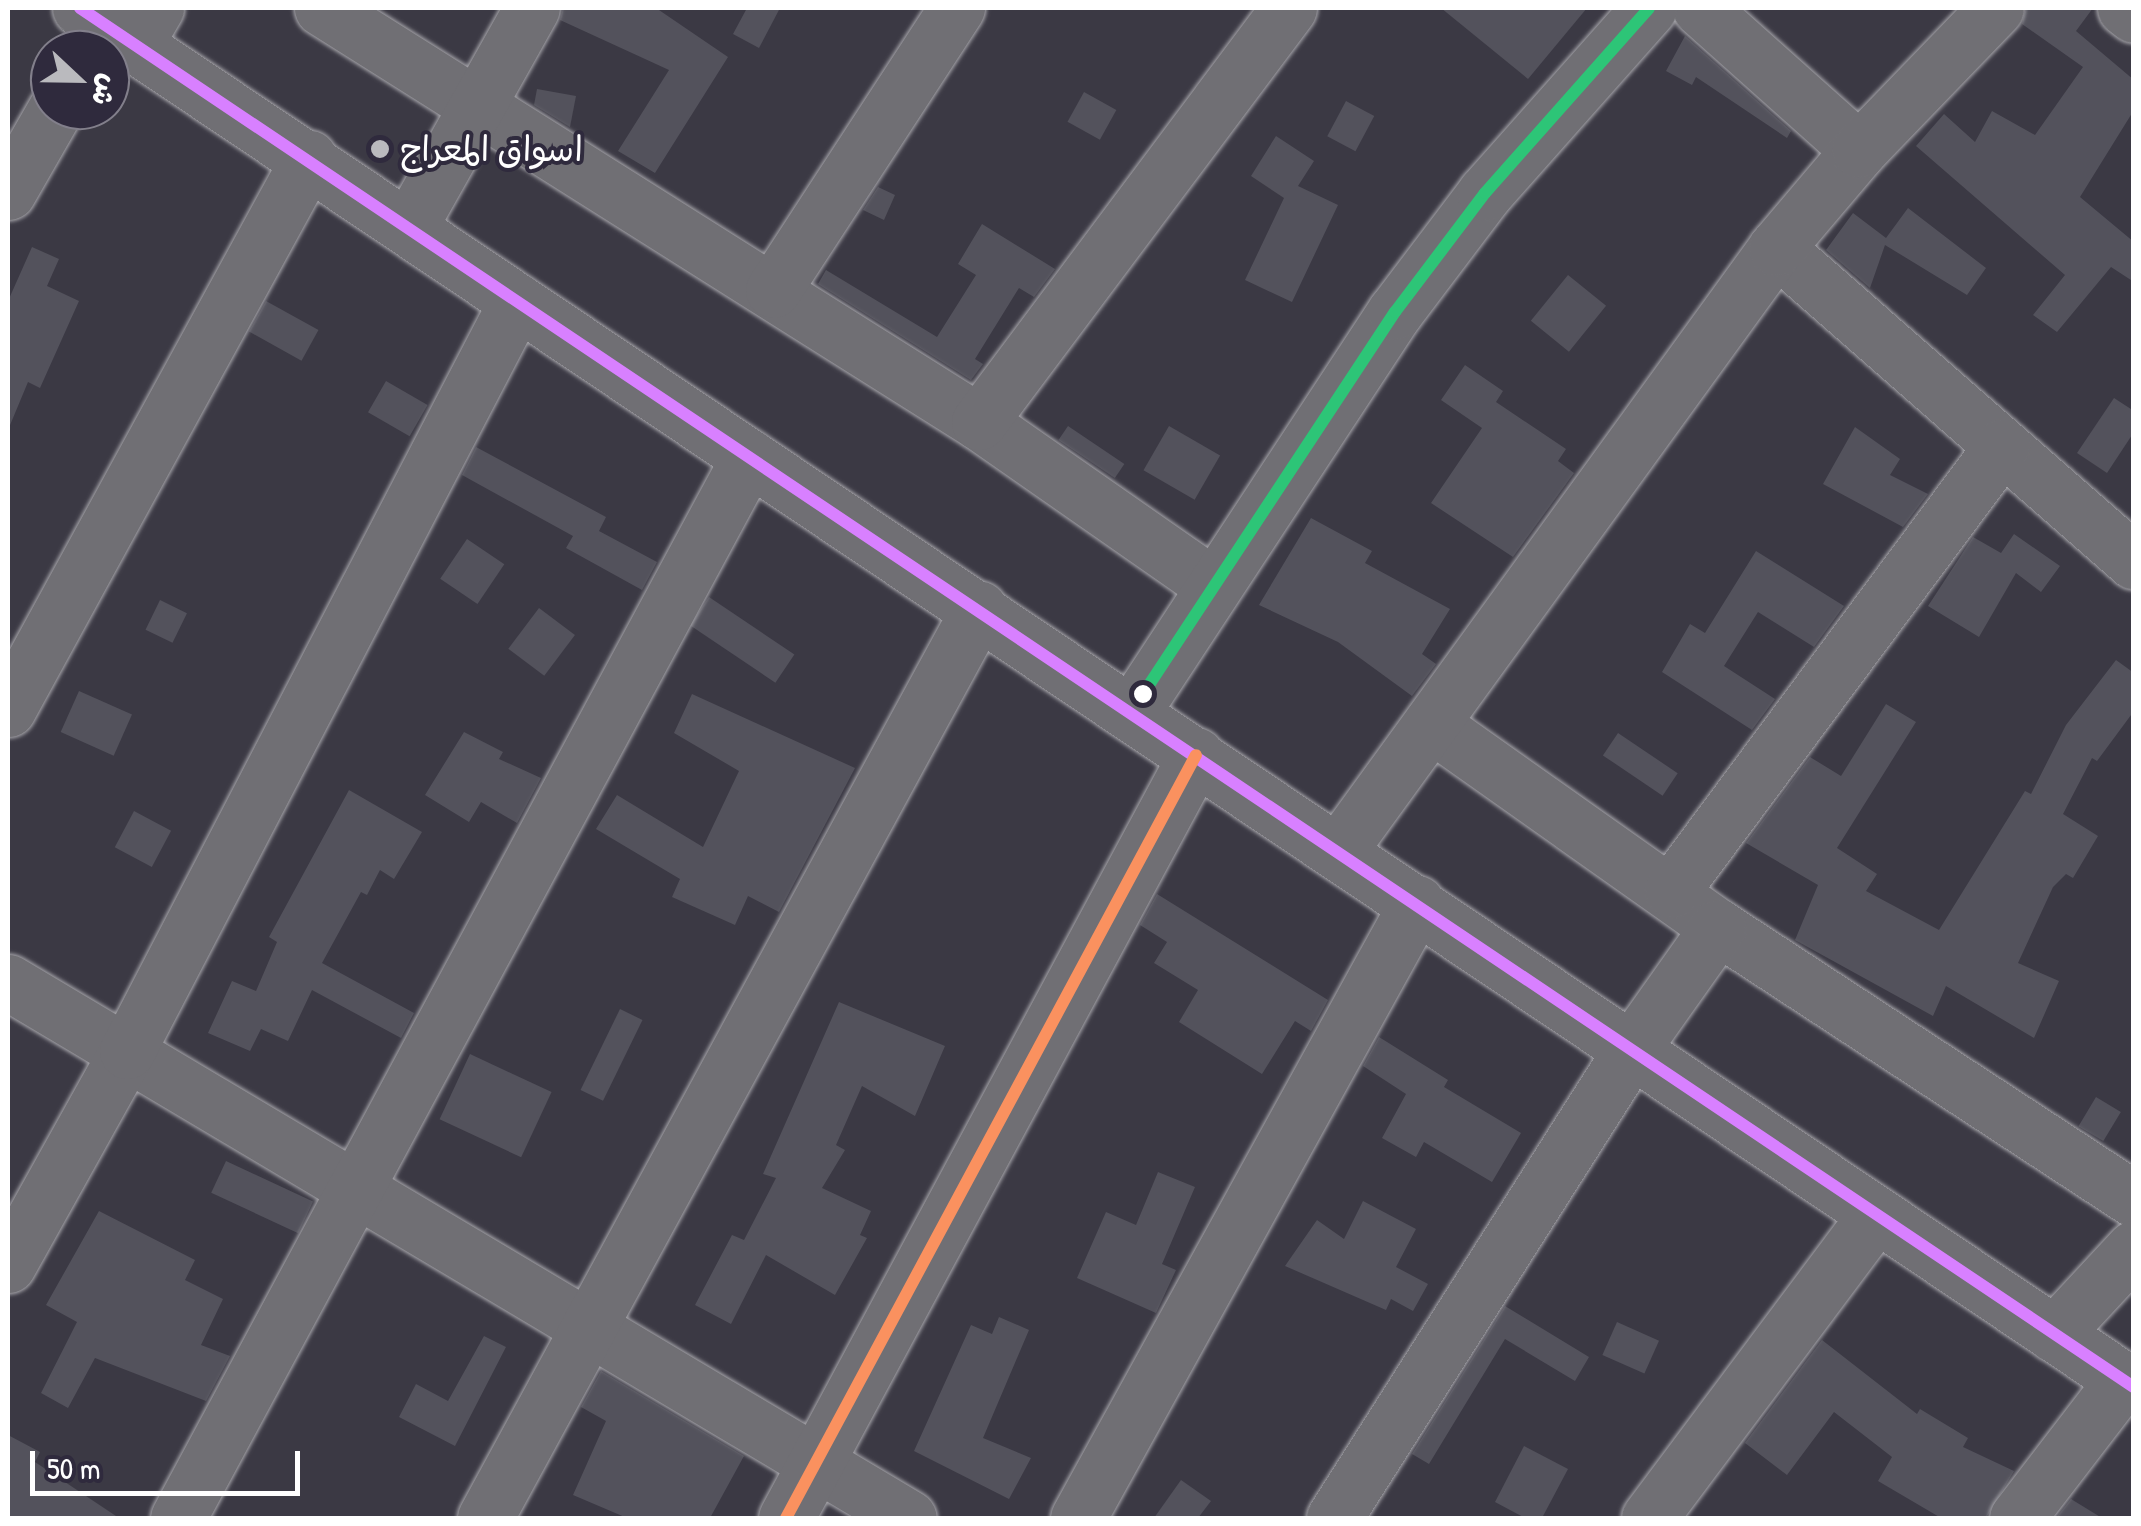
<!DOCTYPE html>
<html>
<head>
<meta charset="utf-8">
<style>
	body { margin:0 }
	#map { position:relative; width:2141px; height:1526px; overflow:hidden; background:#3b3944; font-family:"Patrick Hand","Playpen Sans Arabic",sans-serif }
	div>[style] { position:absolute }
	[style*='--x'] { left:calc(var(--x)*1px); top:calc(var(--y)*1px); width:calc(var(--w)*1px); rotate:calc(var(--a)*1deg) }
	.building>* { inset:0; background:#53525c; transform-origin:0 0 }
	.roads { filter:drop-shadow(0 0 2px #a7a6ab) drop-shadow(0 0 2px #a7a6ab) }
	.minor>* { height:55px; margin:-27.5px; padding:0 27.5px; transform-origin:27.5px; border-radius:27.5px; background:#706f74 }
	.major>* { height:55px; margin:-27.5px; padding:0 27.5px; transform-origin:27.5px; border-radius:27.5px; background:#706f74 }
	.bus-1>* { height:12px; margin:-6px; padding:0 6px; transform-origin:6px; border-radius:6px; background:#d880ff }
	.bus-2>* { height:12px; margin:-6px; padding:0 6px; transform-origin:6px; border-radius:6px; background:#2dc577 }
	.bus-3>* { height:12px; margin:-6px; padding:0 6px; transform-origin:6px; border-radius:6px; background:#fa915f }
	.dots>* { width:28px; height:28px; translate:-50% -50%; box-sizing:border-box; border:5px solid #2f2a3d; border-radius:50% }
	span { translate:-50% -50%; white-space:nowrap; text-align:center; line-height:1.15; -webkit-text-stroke:8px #2f2a3d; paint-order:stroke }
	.poi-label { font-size:35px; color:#fff }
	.left { translate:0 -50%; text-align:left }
	.frame { position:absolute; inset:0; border:10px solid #fff; pointer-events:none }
	.north { position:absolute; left:30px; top:30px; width:100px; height:100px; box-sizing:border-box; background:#2f2a3d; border:2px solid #827f8b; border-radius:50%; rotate:112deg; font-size:28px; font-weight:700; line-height:40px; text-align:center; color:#fff }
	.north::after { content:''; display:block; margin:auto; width:35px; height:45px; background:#bababe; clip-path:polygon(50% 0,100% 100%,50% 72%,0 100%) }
	.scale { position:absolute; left:30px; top:1451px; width:270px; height:45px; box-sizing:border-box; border:5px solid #fff; border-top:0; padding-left:12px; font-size:30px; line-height:35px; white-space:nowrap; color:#fff; -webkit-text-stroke:8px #2f2a3d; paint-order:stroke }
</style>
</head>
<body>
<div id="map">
	<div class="building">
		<div style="clip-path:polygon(563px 8px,656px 8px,728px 57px,655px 173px,618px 151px,669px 70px,560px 20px)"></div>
		<div style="clip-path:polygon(747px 8px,780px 8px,759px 48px,733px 34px)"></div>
		<div style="clip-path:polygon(1441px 8px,1587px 8px,1528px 79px)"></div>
		<div style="clip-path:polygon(2026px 8px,2093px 8px,2076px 31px,2134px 80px,2134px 110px,2080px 197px,2134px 242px,2134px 282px,2111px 267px,2057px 332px,2033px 315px,2065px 275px,1916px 146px,1944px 114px,1975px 142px,1992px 111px,2035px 135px,2083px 67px,2022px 24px)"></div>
		<div style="clip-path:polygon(1685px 36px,1791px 131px,1787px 138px,1696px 77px,1692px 85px,1666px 71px)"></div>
		<div style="clip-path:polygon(537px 89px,576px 96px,570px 127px,534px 105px)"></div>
		<div style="left:1084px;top:92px;width:37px;height:34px;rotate:29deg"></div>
		<div style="left:1346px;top:101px;width:32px;height:40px;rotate:28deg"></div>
		<div style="clip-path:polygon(1276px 136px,1314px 161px,1298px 186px,1338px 205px,1292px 302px,1245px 280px,1284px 198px,1251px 176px)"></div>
		<div style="clip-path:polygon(878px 187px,895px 195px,884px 220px,863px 210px)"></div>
		<div style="clip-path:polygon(1908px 208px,1986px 268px,1967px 295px,1885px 245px,1870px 288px,1826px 250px,1853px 213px,1886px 238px)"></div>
		<div style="clip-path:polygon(982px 224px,1055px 269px,1034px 297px,1019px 288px,975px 359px,983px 364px,971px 380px,818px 284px,826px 270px,937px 337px,976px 275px,958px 264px)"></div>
		<div style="clip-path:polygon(32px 247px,59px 259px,47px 286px,79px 301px,40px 388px,28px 382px,8px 430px,8px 301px)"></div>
		<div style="left:1568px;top:275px;width:49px;height:59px;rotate:39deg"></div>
		<div style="left:266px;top:301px;width:60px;height:35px;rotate:29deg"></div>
		<div style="clip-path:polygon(1465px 365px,1503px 391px,1496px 402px,1566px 449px,1558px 461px,1574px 473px,1513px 557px,1431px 503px,1482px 428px,1441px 400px)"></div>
		<div style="left:386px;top:381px;width:48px;height:36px;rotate:30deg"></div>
		<div style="clip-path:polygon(2114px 398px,2134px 411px,2134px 432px,2107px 473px,2077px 453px)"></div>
		<div style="left:1068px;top:426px;width:68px;height:17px;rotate:34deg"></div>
		<div style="left:1169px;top:426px;width:59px;height:51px;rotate:30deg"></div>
		<div style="clip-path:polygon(1855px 427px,1900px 459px,1890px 475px,1928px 494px,1903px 527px,1823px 484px)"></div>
		<div style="clip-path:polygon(476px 447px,606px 517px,599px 531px,657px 562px,642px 590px,566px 548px,573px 536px,462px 475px)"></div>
		<div style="clip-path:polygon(1311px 518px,1372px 551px,1365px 563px,1450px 609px,1422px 654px,1436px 664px,1412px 696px,1338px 642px,1259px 605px)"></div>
		<div style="clip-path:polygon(2014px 534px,2060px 566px,2041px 592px,2016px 573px,1979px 637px,1928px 606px,1973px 537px,2001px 553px)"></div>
		<div style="left:467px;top:539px;width:45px;height:48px;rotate:34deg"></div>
		<div style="clip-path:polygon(1756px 551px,1844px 606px,1814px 647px,1758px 612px,1724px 666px,1775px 699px,1752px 730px,1662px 672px,1690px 624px,1705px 633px)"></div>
		<div style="left:709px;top:597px;width:103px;height:34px;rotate:34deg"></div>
		<div style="left:160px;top:600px;width:30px;height:33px;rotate:26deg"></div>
		<div style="left:539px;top:608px;width:45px;height:51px;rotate:37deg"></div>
		<div style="clip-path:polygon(2116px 660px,2134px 673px,2134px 711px,2097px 761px,2092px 758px,2063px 814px,2098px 836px,2073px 878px,2066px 874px,2053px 887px,2018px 963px,2059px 981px,2034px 1038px,1946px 986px,1933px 1016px,1795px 940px,1818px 885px,1746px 843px,1810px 757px,1841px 776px,1886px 704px,1916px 722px,1837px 848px,1877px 874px,1866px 891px,1939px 930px,2025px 791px,2031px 794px,2066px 725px)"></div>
		<div style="left:79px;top:691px;width:58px;height:45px;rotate:24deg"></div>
		<div style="clip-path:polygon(692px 694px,855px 768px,779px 912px,748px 896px,735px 925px,672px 897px,680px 879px,596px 829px,617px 795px,703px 847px,739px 771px,674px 733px)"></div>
		<div style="clip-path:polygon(464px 732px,503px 752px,499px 759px,541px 778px,517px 823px,481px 802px,469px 822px,425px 795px)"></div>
		<div style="left:1618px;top:733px;width:72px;height:27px;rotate:34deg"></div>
		<div style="clip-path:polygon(349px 790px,422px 832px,394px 879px,380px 870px,367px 895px,361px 892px,322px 963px,414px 1013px,401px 1038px,312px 990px,288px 1041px,261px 1029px,250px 1051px,208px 1033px,232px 981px,256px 991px,277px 942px,269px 937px)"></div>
		<div style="left:134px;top:811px;width:42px;height:41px;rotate:28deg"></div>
		<div style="clip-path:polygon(1157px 894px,1328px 1000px,1311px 1031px,1295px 1021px,1262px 1074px,1179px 1022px,1198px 990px,1154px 963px,1167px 942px,1140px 925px)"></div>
		<div style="clip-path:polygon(839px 1002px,945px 1046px,915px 1116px,862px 1086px,836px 1145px,845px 1150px,822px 1188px,871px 1211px,860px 1235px,867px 1238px,835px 1295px,766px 1255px,731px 1324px,695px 1305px,732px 1235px,744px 1240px,776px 1178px,763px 1174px)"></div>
		<div style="left:620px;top:1009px;width:25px;height:90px;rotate:26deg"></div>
		<div style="clip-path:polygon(1379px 1037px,1448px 1080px,1444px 1087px,1521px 1133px,1492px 1182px,1424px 1142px,1416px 1157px,1382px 1138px,1406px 1094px,1363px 1066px)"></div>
		<div style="left:470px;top:1054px;width:90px;height:72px;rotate:25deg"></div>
		<div style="left:2096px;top:1097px;width:29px;height:34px;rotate:31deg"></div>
		<div style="left:226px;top:1161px;width:96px;height:35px;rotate:25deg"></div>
		<div style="clip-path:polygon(1158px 1172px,1195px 1187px,1162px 1264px,1176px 1270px,1156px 1313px,1077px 1278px,1106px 1212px,1136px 1225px)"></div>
		<div style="clip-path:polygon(1363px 1201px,1416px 1229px,1396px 1267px,1428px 1284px,1413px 1311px,1391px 1299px,1386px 1310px,1285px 1266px,1317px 1220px,1344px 1239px)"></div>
		<div style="clip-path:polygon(99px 1211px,195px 1260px,185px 1280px,223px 1299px,201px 1345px,230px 1356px,206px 1401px,95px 1358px,68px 1408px,41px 1393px,77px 1322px,46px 1305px)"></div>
		<div style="clip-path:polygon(1505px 1306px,1589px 1357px,1575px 1381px,1505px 1339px,1429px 1464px,1412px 1454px)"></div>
		<div style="clip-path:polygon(999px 1317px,1029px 1330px,983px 1438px,1031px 1458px,1009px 1499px,914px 1451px,971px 1325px,992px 1334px)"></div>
		<div style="left:1617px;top:1322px;width:46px;height:36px;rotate:24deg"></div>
		<div style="clip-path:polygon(484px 1336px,506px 1347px,455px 1446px,399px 1417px,416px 1384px,448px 1401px)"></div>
		<div style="clip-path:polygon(1822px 1340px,1917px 1414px,1920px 1409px,1968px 1438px,1963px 1447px,2014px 1471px,1986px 1518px,1941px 1518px,1878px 1481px,1892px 1457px,1834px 1412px,1787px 1475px,1745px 1443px)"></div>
		<div style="clip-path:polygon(601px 1371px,744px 1456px,710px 1518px,627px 1518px,573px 1495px,606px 1421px,581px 1407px)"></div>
		<div style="clip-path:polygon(8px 1435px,40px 1452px,35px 1462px,119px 1518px,8px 1516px)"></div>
		<div style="clip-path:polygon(1524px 1446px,1568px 1469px,1542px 1518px,1525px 1518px,1495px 1502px)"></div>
		<div style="clip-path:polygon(1181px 1480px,1211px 1501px,1198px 1518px,1154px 1518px)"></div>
		<div style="clip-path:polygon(2071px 1499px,2102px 1518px,2056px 1518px)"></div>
	</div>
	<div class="roads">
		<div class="minor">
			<div style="--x:322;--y:8;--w:777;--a:32.22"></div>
			<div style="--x:979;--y:422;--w:285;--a:34.9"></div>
			<div style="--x:1700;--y:8;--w:213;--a:41.8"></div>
			<div style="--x:2125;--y:8;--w:11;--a:38"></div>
			<div style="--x:135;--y:44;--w:42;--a:-59.7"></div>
			<div style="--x:8;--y:192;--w:95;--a:-60.2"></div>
			<div style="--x:409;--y:227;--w:251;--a:-60.7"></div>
			<div style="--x:1776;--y:248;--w:476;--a:41.2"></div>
			<div style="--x:773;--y:290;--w:337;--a:-56.9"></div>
			<div style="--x:979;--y:422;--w:517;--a:-53.17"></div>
			<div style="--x:8;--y:709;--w:628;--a:-61.35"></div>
			<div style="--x:1132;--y:712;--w:479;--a:-56.7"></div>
			<div style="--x:1395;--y:312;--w:149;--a:-52.9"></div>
			<div style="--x:1485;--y:193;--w:247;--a:-48.4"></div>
			<div style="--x:1431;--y:724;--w:352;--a:35.3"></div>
			<div style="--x:1718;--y:927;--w:497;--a:33.2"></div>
			<div style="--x:1339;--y:850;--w:744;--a:-54.02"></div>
			<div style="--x:1776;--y:248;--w:128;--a:-49.7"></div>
			<div style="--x:1859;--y:150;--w:197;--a:-46"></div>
			<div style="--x:1672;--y:890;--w:553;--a:-53.38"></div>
			<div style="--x:8;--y:982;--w:1048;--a:30.75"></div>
			<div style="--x:8;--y:1265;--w:245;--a:-60.9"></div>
			<div style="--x:127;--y:1051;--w:845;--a:-62.53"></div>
			<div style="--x:2054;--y:1334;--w:117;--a:-47.1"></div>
			<div style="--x:178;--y:1518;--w:1205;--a:-61.71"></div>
			<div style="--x:485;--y:1518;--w:1035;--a:-61.48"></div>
			<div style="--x:786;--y:1518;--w:866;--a:-61.75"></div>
			<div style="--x:1078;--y:1518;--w:702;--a:-61.14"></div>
			<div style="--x:1334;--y:1518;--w:558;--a:-57.59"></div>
			<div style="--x:1633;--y:1047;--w:147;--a:-54.7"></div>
			<div style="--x:1649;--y:1518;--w:379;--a:-53.2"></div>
			<div style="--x:2017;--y:1518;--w:174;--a:-52.5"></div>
		</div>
		<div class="major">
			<div style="--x:80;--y:8;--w:2474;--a:33.88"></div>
		</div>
	</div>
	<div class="bus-1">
		<div style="--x:80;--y:8;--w:2474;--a:33.88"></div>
	</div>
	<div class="bus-2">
		<div style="--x:1143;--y:694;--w:458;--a:-56.6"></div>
		<div style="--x:1395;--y:312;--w:149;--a:-52.9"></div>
		<div style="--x:1485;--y:193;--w:247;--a:-48.4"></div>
	</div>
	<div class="bus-3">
		<div style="--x:786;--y:1518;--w:866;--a:-61.75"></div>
	</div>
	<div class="dots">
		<div style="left:380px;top:149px;background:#bababe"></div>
		<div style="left:1143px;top:694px;background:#fff"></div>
	</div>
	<div class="poi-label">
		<span class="left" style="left:400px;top:149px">اسواق المعراج</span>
	</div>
	<div class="frame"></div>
	<div class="north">ش</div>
	<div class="scale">50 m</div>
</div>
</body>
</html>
